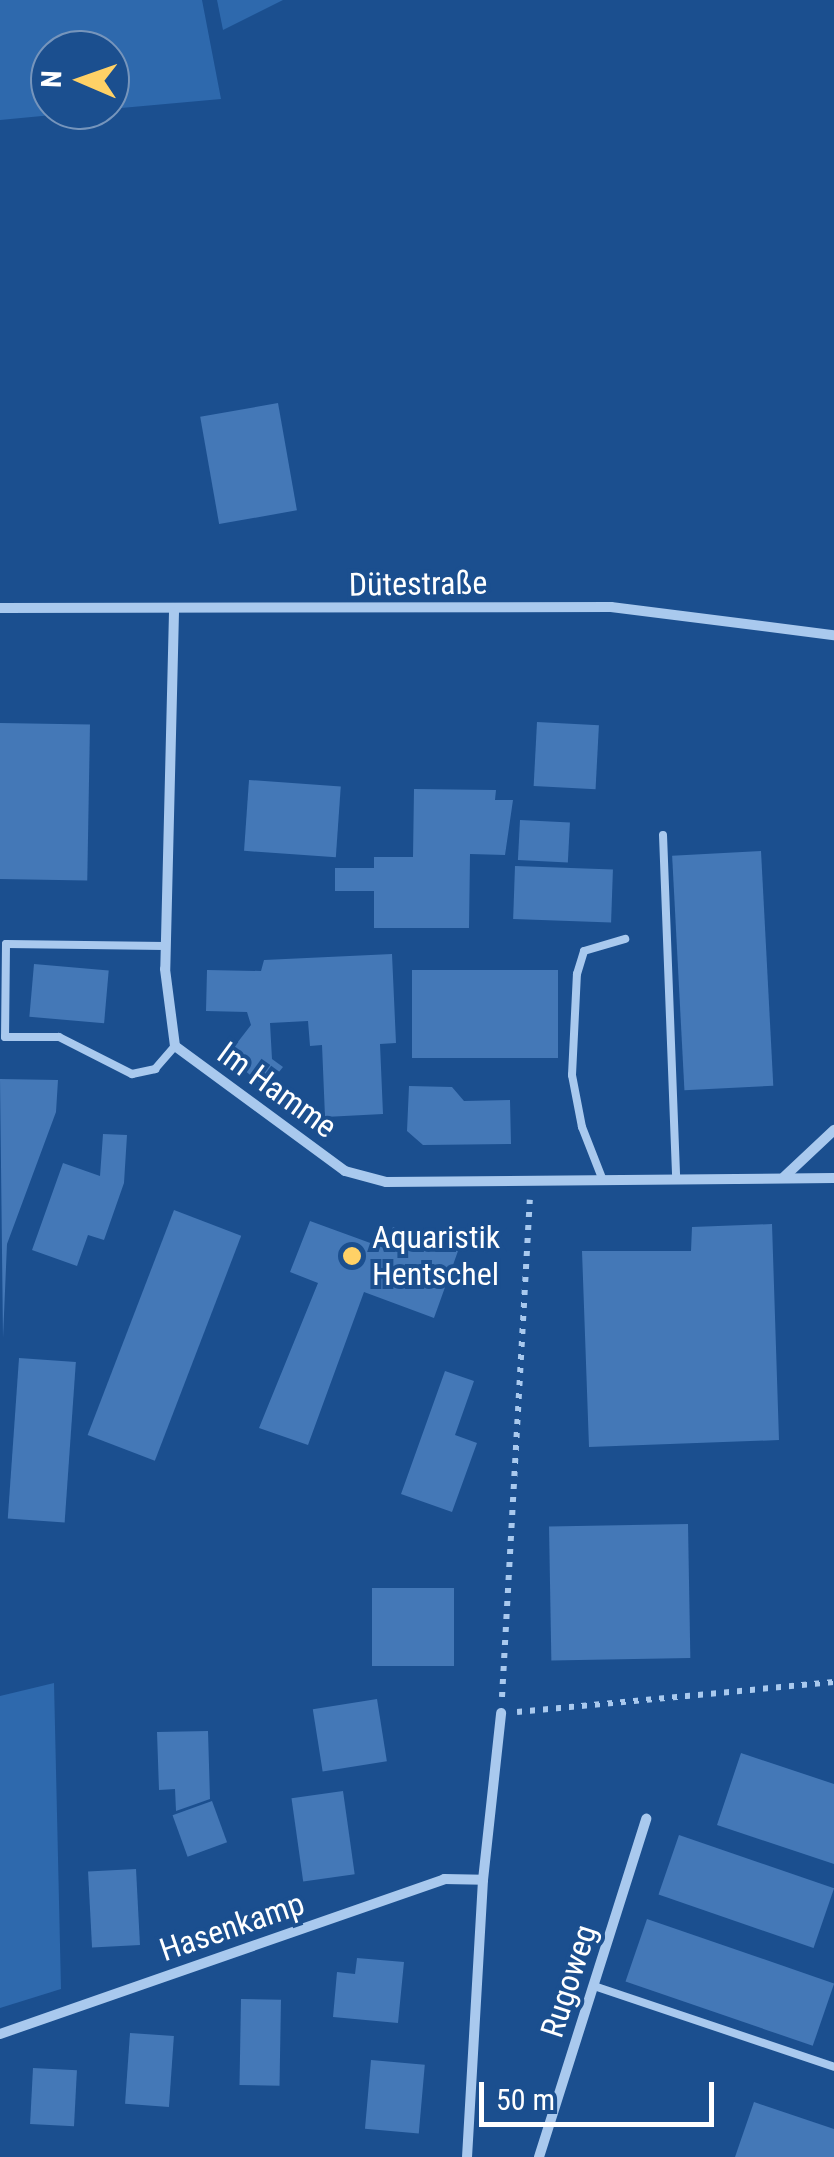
<!DOCTYPE html>
<html>
<head>
<meta charset="utf-8">
<style>
	body { margin:0 }
	#map { position:relative; width:834px; height:2157px; overflow:hidden; background:#1b4f8f; font-family:"Roboto Condensed",sans-serif }
	div>[style] { position:absolute }
	[style*='--x'] { left:calc(var(--x)*1px); top:calc(var(--y)*1px); width:calc(var(--w)*1px); rotate:calc(var(--a)*1deg) }
	.green>* { inset:0; background:#2e69ad }
	.building>* { inset:0; background:#4478b7; transform-origin:0 0 }
	.path>* { height:6px; margin-top:-3px; transform-origin:0; background:repeating-linear-gradient(90deg,#a9c9ee 0 5px,transparent 0 13px) }
	.lane>* { height:8px; margin:-4px; padding:0 4px; transform-origin:4px; border-radius:4px; background:#a9c9ee }
	.street>* { height:10px; margin:-5px; padding:0 5px; transform-origin:5px; border-radius:5px; background:#a9c9ee }
	.dots>* { width:28px; height:28px; translate:-50% -50%; box-sizing:border-box; border:5px solid #1b4f8f; border-radius:50% }
	span { translate:-50% -50%; white-space:nowrap; text-align:center; line-height:1.15; -webkit-text-stroke:8px #1b4f8f; paint-order:stroke }
	.street-label { font-size:32px; color:#fff }
	.poi-label { font-size:32px; color:#fff }
	.left { translate:0 -50%; text-align:left }
	.north { position:absolute; left:30px; top:30px; width:100px; height:100px; box-sizing:border-box; background:#1b4f8f; border:2px solid #7695bc; border-radius:50%; rotate:272deg; font-size:28px; font-weight:700; line-height:40px; text-align:center; color:#fff }
	.north::after { content:''; display:block; margin:auto; width:35px; height:45px; background:#ffd166; clip-path:polygon(50% 0,100% 100%,50% 72%,0 100%) }
	.scale { position:absolute; left:479px; top:2082px; width:235px; height:45px; box-sizing:border-box; border:5px solid #fff; border-top:0; padding-left:12px; font-size:30px; line-height:35px; white-space:nowrap; color:#fff; -webkit-text-stroke:8px #1b4f8f; paint-order:stroke }
</style>
</head>
<body>
<div id="map">
	<div class="green">
		<div style="clip-path:polygon(0 0,202px 0,221px 99px,110px 109px,110px 50px,50px 50px,50px 110px,105px 110px,0 120px)"></div>
		<div style="clip-path:polygon(217px 0,283px 0,223px 30px)"></div>
		<div style="clip-path:polygon(54px 1683px,61px 1989px,0 2008px,0 1696px)"></div>
	</div>
	<div class="building">
		<div style="left:278px;top:403px;width:109px;height:79px;rotate:80deg"></div>
		<div style="left:537px;top:722px;width:62px;height:64px;rotate:3deg"></div>
		<div style="left:0;top:723px;width:90px;height:156px;rotate:1deg"></div>
		<div style="left:249px;top:780px;width:92px;height:71px;rotate:4deg"></div>
		<div style="clip-path:polygon(414px 789px,496px 790px,495px 800px,513px 800px,505px 855px,470px 854px,469px 928px,374px 928px,374px 891px,335px 891px,335px 868px,374px 868px,374px 857px,413px 857px)"></div>
		<div style="left:520px;top:820px;width:50px;height:40px;rotate:3deg"></div>
		<div style="left:761px;top:851px;width:235px;height:89px;rotate:87deg"></div>
		<div style="left:515px;top:866px;width:98px;height:53px;rotate:2deg"></div>
		<div style="clip-path:polygon(392px 954px,396px 1043px,380px 1044px,383px 1114px,325px 1117px,322px 1045px,310px 1046px,308px 1021px,270px 1023px,272px 1059px,283px 1067px,266px 1088px,227px 1056px,251px 1025px,247px 1012px,206px 1011px,207px 970px,261px 971px,264px 960px)"></div>
		<div style="left:34px;top:964px;width:75px;height:53px;rotate:5deg"></div>
		<div style="left:412px;top:970px;width:146px;height:88px"></div>
		<div style="clip-path:polygon(0 1079px,58px 1080px,56px 1112px,7px 1244px,3px 1338px)"></div>
		<div style="clip-path:polygon(409px 1086px,452px 1087px,464px 1101px,510px 1100px,511px 1144px,423px 1145px,407px 1131px)"></div>
		<div style="clip-path:polygon(103px 1134px,127px 1135px,124px 1183px,104px 1240px,88px 1235px,77px 1266px,32px 1250px,63px 1163px,100px 1176px)"></div>
		<div style="left:174px;top:1210px;width:72px;height:241px;rotate:21deg"></div>
		<div style="clip-path:polygon(310px 1221px,384px 1248px,393px 1227px,458px 1251px,434px 1318px,364px 1292px,308px 1445px,259px 1428px,318px 1283px,290px 1272px)"></div>
		<div style="clip-path:polygon(772px 1224px,779px 1440px,589px 1447px,582px 1251px,691px 1251px,692px 1227px)"></div>
		<div style="left:19px;top:1358px;width:57px;height:161px;rotate:4deg"></div>
		<div style="clip-path:polygon(445px 1371px,474px 1381px,455px 1435px,477px 1443px,452px 1512px,401px 1494px)"></div>
		<div style="left:688px;top:1524px;width:134px;height:139px;rotate:89deg"></div>
		<div style="left:372px;top:1588px;width:82px;height:78px"></div>
		<div style="left:377px;top:1699px;width:63px;height:65px;rotate:81deg"></div>
		<div style="clip-path:polygon(208px 1731px,210px 1799px,176px 1811px,175px 1789px,159px 1790px,157px 1732px)"></div>
		<div style="clip-path:polygon(741px 1753px,834px 1784px,834px 1864px,717px 1825px)"></div>
		<div style="left:343px;top:1791px;width:84px;height:52px;rotate:82deg"></div>
		<div style="left:212px;top:1801px;width:44px;height:42px;rotate:70deg"></div>
		<div style="left:679px;top:1835px;width:164px;height:63px;rotate:19deg"></div>
		<div style="left:136px;top:1869px;width:76px;height:48px;rotate:87deg"></div>
		<div style="left:647px;top:1919px;width:198px;height:66px;rotate:19deg"></div>
		<div style="clip-path:polygon(357px 1958px,404px 1962px,398px 2023px,333px 2017px,337px 1972px,355px 1974px)"></div>
		<div style="left:241px;top:1999px;width:40px;height:86px;rotate:1deg"></div>
		<div style="left:130px;top:2033px;width:44px;height:71px;rotate:4deg"></div>
		<div style="left:371px;top:2060px;width:54px;height:69px;rotate:5deg"></div>
		<div style="left:33px;top:2068px;width:44px;height:56px;rotate:3deg"></div>
		<div style="clip-path:polygon(754px 2102px,834px 2129px,834px 2157px,735px 2157px)"></div>
	</div>
	<div class="path">
		<div style="--x:502;--y:1697;--w:498;--a:-86.8"></div>
		<div style="--x:517;--y:1712;--w:318;--a:-5.4"></div>
	</div>
	<div class="lane">
		<div style="--x:663;--y:835;--w:343;--a:87.8"></div>
		<div style="--x:165;--y:946;--w:159;--a:-179.3"></div>
		<div style="--x:6;--y:944;--w:93;--a:90.6"></div>
		<div style="--x:5;--y:1037;--w:54;--a:0"></div>
		<div style="--x:59;--y:1037;--w:82;--a:26.9"></div>
		<div style="--x:132;--y:1074;--w:24;--a:-12"></div>
		<div style="--x:155;--y:1069;--w:30;--a:-49"></div>
		<div style="--x:602;--y:1178;--w:55;--a:-111.4"></div>
		<div style="--x:582;--y:1127;--w:53;--a:-100.9"></div>
		<div style="--x:572;--y:1075;--w:101;--a:-87.2"></div>
		<div style="--x:577;--y:974;--w:24;--a:-73"></div>
		<div style="--x:584;--y:951;--w:43;--a:-16.3"></div>
		<div style="--x:594;--y:1986;--w:253;--a:18.6"></div>
	</div>
	<div class="street">
		<div style="--x:0;--y:608;--w:611;--a:-0.09"></div>
		<div style="--x:611;--y:607;--w:225;--a:7.2"></div>
		<div style="--x:174;--y:612;--w:357;--a:91.4"></div>
		<div style="--x:165;--y:969;--w:78;--a:82.6"></div>
		<div style="--x:175;--y:1046;--w:211;--a:36.3"></div>
		<div style="--x:345;--y:1171;--w:42;--a:15"></div>
		<div style="--x:386;--y:1182;--w:448;--a:-0.5"></div>
		<div style="--x:784;--y:1177;--w:69;--a:-43.2"></div>
		<div style="--x:483;--y:1880;--w:168;--a:-83.8"></div>
		<div style="--x:0;--y:2034;--w:470;--a:-19.2"></div>
		<div style="--x:444;--y:1879;--w:39;--a:1"></div>
		<div style="--x:483;--y:1880;--w:277;--a:93.3"></div>
		<div style="--x:539;--y:2157;--w:355;--a:-72.4"></div>
	</div>
	<div class="dots">
		<div style="left:352px;top:1256px;background:#ffd166"></div>
	</div>
	<div class="street-label">
		<span style="left:418px;top:584px;rotate:-1deg">Dütestraße</span>
		<span style="left:277px;top:1090px;rotate:36deg">Im Hamme</span>
		<span style="left:232px;top:1927px;rotate:-19deg">Hasenkamp</span>
		<span style="left:569px;top:1981px;rotate:-72deg">Rugoweg</span>
	</div>
	<div class="poi-label">
		<span class="left" style="left:372px;top:1256px">Aquaristik<br>Hentschel</span>
	</div>
	<div class="north">N</div>
	<div class="scale">50 m</div>
</div>
</body>
</html>
